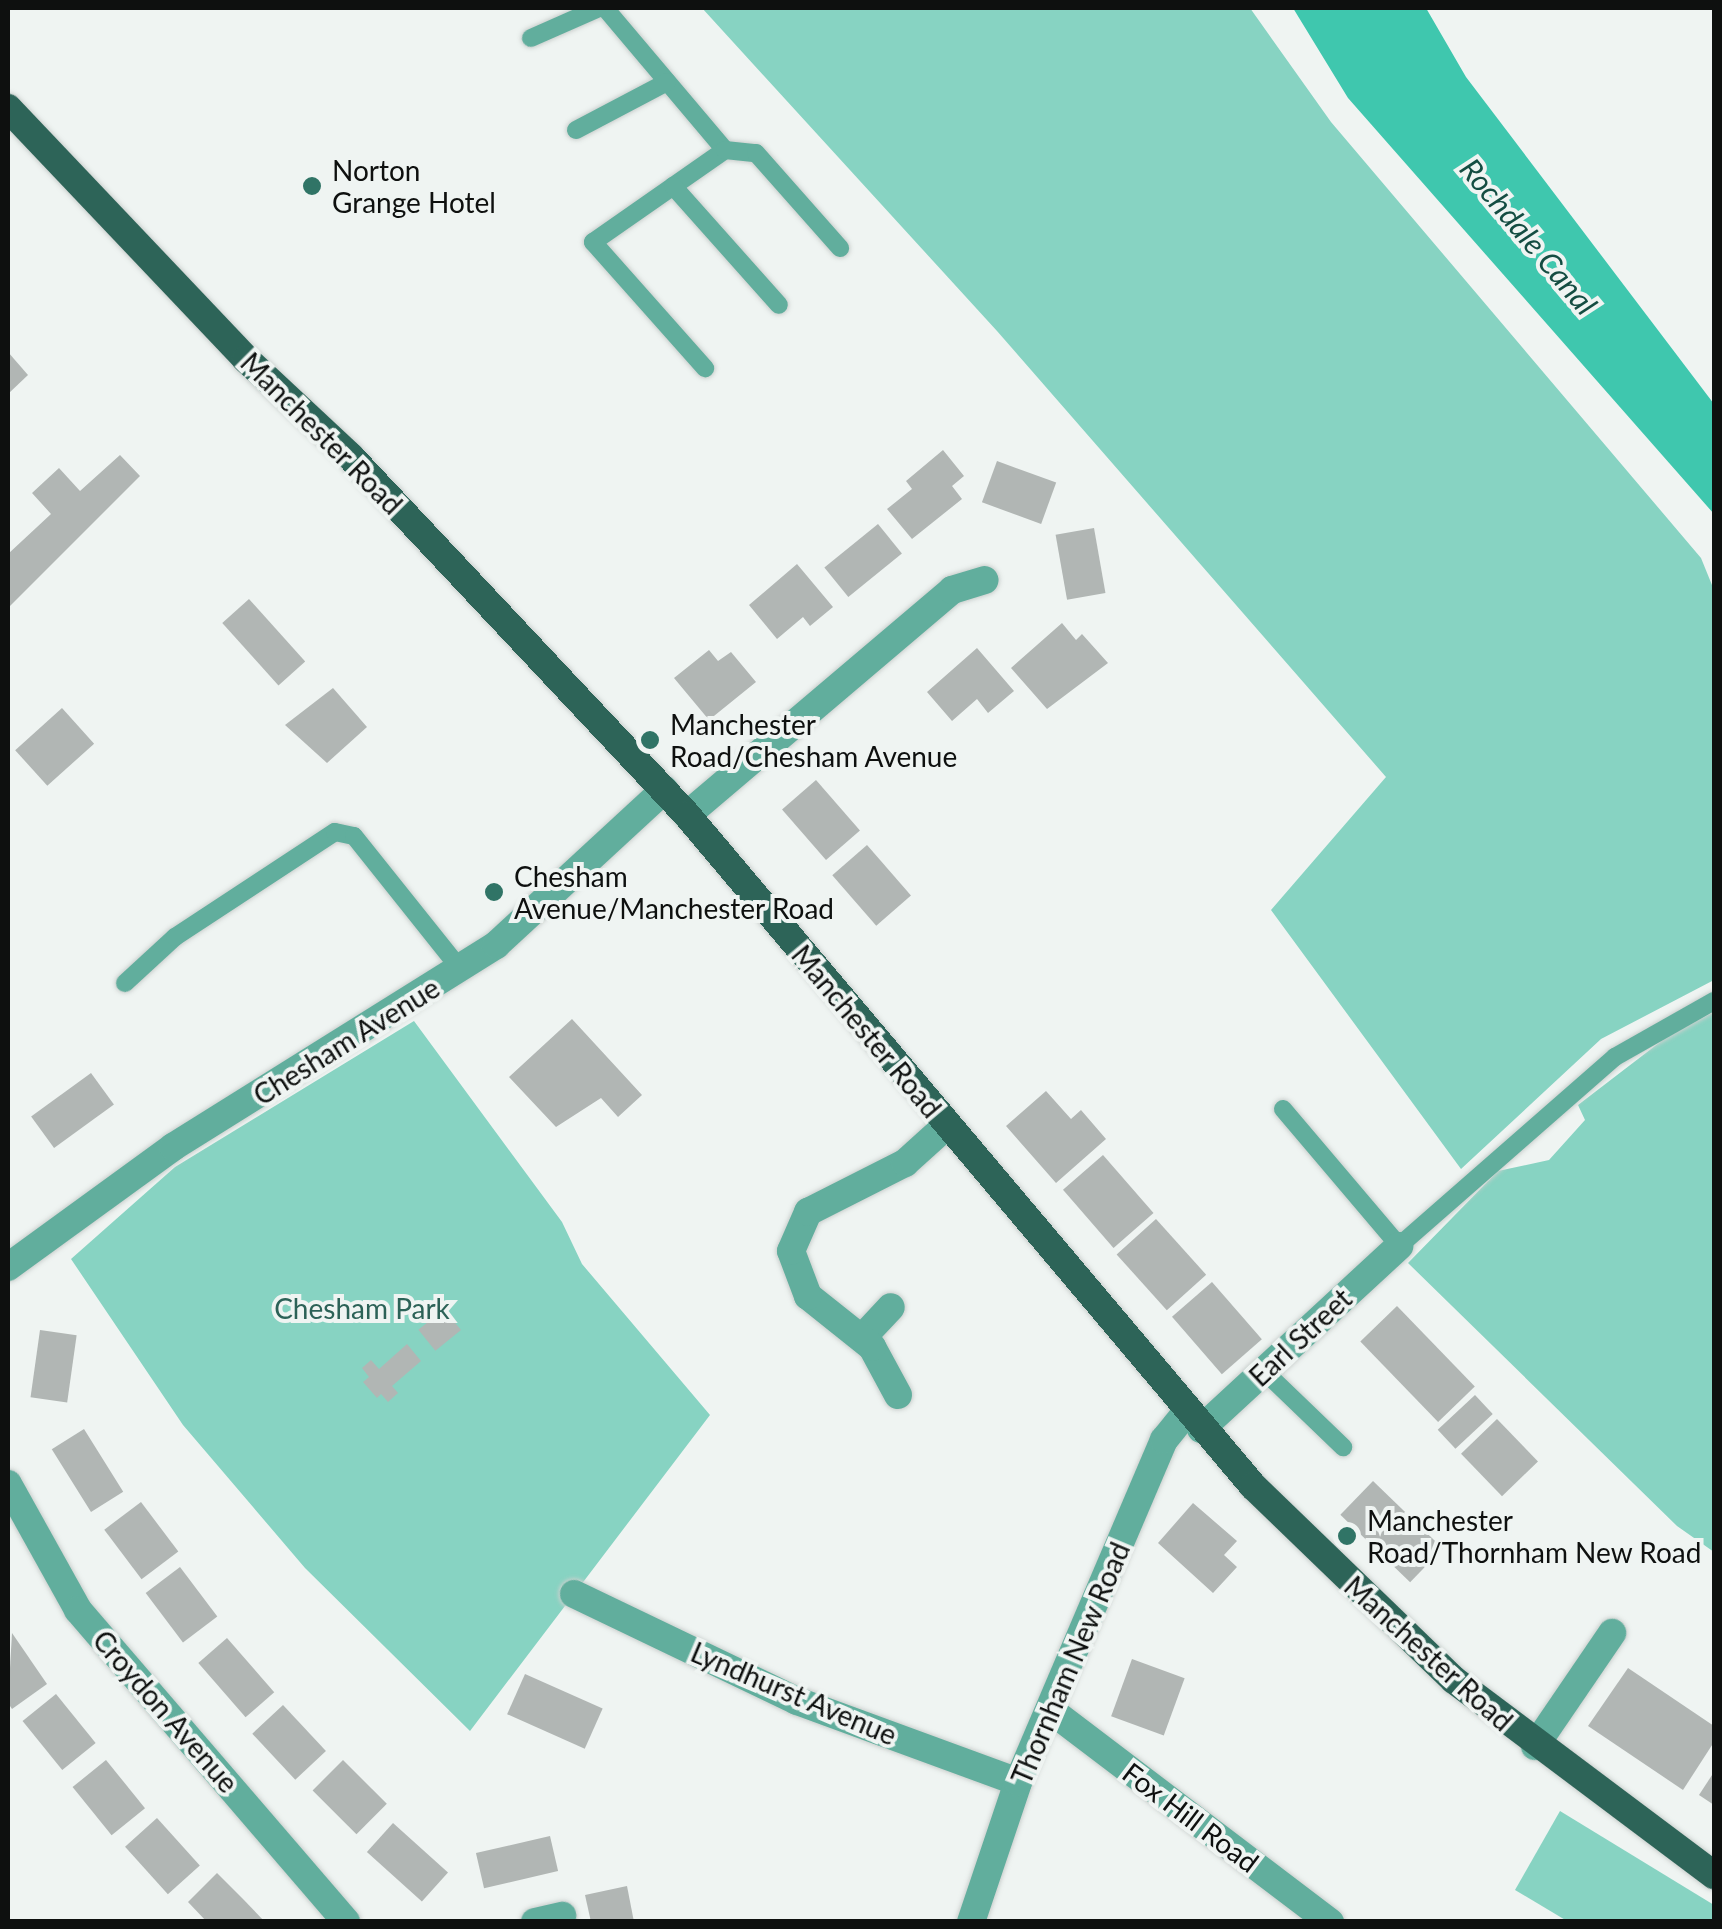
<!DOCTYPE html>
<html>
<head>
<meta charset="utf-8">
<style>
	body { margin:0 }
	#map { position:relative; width:1722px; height:1929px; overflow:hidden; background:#eff4f2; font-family:Lato,sans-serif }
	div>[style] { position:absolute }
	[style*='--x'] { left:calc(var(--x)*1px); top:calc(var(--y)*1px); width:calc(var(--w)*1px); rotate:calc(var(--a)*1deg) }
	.green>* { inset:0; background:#87d3c2 }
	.water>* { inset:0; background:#3fc7ae }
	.building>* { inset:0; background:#b1b6b4; transform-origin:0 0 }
	.roads { filter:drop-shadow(0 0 2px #cbd0ce) drop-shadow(0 0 2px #cbd0ce) }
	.service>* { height:18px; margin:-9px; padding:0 9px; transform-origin:9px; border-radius:9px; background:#61ae9d }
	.minor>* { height:28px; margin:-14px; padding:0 14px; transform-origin:14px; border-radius:14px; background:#61ae9d }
	.primary>* { height:28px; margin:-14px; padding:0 14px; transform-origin:14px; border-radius:14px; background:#2d6458 }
	.dots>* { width:28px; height:28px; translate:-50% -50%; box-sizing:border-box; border:5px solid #eff4f2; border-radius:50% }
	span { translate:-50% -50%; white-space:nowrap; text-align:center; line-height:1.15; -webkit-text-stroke:8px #eff4f2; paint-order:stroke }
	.poi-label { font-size:28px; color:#0e100f }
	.left { translate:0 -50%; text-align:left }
	.street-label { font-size:28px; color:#0e100f }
	.park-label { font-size:28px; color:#2c6257 }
	.water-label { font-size:30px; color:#144d42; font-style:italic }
	.frame { position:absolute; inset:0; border:10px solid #0e100f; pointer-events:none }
</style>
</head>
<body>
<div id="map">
	<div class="green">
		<div style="clip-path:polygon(702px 8px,1250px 8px,1331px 122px,1701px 558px,1714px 590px,1714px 980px,1601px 1039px,1461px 1169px,1271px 910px,1386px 777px,997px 331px)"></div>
		<div style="clip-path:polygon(1714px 1012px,1714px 1552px,1677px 1526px,1408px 1263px,1498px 1171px,1549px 1160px,1585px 1120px,1578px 1105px,1668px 1036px)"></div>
		<div style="clip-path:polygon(414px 1021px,562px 1222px,582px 1264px,710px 1415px,470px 1731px,305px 1568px,183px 1425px,71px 1259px,175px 1167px)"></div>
		<div style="clip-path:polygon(1560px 1811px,1714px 1905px,1714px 1921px,1567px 1921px,1515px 1890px)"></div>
	</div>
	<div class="water">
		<div style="clip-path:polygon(1293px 8px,1426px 8px,1466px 77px,1714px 404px,1714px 514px,1348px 98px)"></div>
	</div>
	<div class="building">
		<div style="clip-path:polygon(8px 352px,28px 375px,8px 394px)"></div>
		<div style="clip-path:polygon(943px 450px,964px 476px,952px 486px,962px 499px,912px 539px,887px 509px,912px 489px,906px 481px)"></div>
		<div style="clip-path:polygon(120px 455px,140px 476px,8px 608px,8px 554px,51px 514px,32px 493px,59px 468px,80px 491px)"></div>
		<div style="left:997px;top:461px;width:63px;height:44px;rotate:20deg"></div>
		<div style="left:878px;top:524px;width:38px;height:69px;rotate:51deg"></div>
		<div style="left:1094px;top:528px;width:66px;height:39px;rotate:80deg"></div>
		<div style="clip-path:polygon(797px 564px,833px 607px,810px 626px,803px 617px,777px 639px,749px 605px)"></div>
		<div style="left:249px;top:599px;width:84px;height:36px;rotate:48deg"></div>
		<div style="clip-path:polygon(1062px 623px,1076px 640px,1082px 634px,1108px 663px,1047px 709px,1011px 668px)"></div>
		<div style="clip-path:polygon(977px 648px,1014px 691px,988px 713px,977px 699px,952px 721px,927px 692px)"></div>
		<div style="clip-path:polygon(709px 650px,718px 661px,731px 652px,756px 682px,709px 720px,674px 678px)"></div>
		<div style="clip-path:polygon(333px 688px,367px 727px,327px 763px,285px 725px)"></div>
		<div style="left:62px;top:708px;width:48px;height:63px;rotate:48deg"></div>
		<div style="left:816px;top:780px;width:67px;height:45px;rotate:49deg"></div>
		<div style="left:867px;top:845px;width:67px;height:46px;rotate:49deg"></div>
		<div style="clip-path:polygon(572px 1019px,642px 1095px,618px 1117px,601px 1098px,556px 1127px,509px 1077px)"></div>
		<div style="left:91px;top:1073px;width:39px;height:74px;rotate:54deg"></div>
		<div style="clip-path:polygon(1046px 1091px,1071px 1119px,1081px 1110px,1106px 1139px,1056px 1183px,1006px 1126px)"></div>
		<div style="left:1103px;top:1155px;width:77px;height:53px;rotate:49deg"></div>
		<div style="left:1156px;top:1219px;width:75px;height:53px;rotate:48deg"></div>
		<div style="left:1212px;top:1282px;width:76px;height:53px;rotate:49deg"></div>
		<div style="left:1397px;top:1306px;width:112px;height:51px;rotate:46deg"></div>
		<div style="left:444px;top:1309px;width:27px;height:33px;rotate:51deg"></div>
		<div style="left:40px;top:1330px;width:37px;height:68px;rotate:8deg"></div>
		<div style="clip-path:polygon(407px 1344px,421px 1361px,392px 1386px,398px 1393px,388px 1402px,381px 1394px,377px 1398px,363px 1382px,369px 1377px,362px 1368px,371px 1360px,379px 1369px)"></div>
		<div style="left:1475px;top:1395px;width:26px;height:51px;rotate:47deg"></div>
		<div style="left:1497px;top:1419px;width:59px;height:50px;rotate:46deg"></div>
		<div style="left:84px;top:1429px;width:74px;height:38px;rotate:58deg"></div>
		<div style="left:1373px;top:1481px;width:97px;height:47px;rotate:44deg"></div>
		<div style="left:141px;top:1502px;width:62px;height:46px;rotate:53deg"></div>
		<div style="clip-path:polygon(1193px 1503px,1237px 1541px,1224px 1555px,1237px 1567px,1213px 1593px,1158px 1543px)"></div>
		<div style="left:180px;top:1567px;width:62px;height:43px;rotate:53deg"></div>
		<div style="clip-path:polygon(12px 1633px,47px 1684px,12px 1709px,8px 1703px)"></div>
		<div style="left:227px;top:1638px;width:72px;height:38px;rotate:49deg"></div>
		<div style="left:1132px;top:1659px;width:56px;height:61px;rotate:20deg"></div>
		<div style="clip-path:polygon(1628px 1668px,1714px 1726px,1714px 1742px,1683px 1790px,1588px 1726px)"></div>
		<div style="left:525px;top:1674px;width:85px;height:44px;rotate:24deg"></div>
		<div style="left:56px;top:1694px;width:63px;height:43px;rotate:51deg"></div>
		<div style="left:283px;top:1705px;width:63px;height:42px;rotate:47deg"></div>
		<div style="left:106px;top:1760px;width:62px;height:43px;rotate:51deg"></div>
		<div style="left:343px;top:1760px;width:62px;height:43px;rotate:45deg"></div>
		<div style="clip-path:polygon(1714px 1772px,1714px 1805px,1699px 1795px)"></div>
		<div style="left:157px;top:1818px;width:64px;height:43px;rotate:48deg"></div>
		<div style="left:393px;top:1823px;width:74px;height:39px;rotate:42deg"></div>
		<div style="left:550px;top:1836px;width:36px;height:76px;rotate:77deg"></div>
		<div style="clip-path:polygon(217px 1873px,243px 1899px,265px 1922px,207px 1922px,188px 1902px)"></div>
		<div style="clip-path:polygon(627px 1886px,634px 1922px,591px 1922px,585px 1895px)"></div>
	</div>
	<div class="roads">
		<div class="service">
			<div style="--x:605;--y:8;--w:186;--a:49.8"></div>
			<div style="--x:725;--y:150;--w:161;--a:145.1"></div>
			<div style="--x:593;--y:242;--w:169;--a:48.4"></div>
			<div style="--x:531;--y:38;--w:74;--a:-23.8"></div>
			<div style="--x:576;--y:130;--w:103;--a:-27.8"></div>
			<div style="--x:725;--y:150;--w:31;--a:6"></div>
			<div style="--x:756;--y:153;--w:127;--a:48.5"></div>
			<div style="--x:673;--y:186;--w:159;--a:48.3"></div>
			<div style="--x:125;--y:983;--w:68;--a:-42.6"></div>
			<div style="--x:175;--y:937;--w:191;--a:-33.3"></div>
			<div style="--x:335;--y:832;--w:19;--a:12"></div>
			<div style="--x:354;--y:836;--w:171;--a:51.4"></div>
			<div style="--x:1283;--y:1109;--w:180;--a:49.7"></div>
			<div style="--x:1399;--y:1246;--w:287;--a:-41.2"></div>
			<div style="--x:1615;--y:1057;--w:114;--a:-29.5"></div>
			<div style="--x:1264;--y:1371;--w:110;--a:43.9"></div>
		</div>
		<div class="minor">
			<div style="--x:687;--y:815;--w:348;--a:-40.3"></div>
			<div style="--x:952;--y:590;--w:34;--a:-17"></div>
			<div style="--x:8;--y:1267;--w:204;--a:-36"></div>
			<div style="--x:173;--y:1147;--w:381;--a:-32"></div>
			<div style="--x:496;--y:945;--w:229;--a:-42.7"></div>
			<div style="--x:862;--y:1338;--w:42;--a:-46.9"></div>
			<div style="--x:898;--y:1395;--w:55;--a:-118.4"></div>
			<div style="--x:872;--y:1347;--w:82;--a:-141.4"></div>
			<div style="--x:808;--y:1296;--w:48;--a:-110.7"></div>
			<div style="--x:791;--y:1251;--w:43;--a:-66.4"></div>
			<div style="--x:808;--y:1212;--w:109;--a:-26.8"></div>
			<div style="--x:905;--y:1163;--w:55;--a:-42.1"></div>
			<div style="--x:1201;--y:1429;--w:270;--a:-42.7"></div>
			<div style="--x:8;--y:1484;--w:144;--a:60.9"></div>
			<div style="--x:78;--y:1610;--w:411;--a:49.3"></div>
			<div style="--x:574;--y:1594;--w:247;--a:25.6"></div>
			<div style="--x:797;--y:1701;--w:235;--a:20.1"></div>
			<div style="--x:1053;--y:1712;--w:348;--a:37.2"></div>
			<div style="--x:1535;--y:1746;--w:137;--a:-55.7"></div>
			<div style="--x:535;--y:1922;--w:28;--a:-13"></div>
			<div style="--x:971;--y:1922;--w:148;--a:-71.4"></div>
			<div style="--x:1018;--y:1782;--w:372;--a:-66.9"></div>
			<div style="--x:1164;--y:1440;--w:35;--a:-51"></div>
		</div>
		<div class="primary">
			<div style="--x:8;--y:108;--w:346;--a:46.5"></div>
			<div style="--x:246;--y:359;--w:142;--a:43"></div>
			<div style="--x:350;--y:456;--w:492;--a:46.8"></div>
			<div style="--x:687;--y:815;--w:878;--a:49.85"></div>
			<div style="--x:1253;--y:1486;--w:279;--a:44"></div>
			<div style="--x:1454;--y:1680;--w:325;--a:36.9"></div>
		</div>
	</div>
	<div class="dots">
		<div style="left:312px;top:186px;background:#307466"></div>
		<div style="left:650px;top:740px;background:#307466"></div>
		<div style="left:494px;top:892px;background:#307466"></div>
		<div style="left:1347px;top:1536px;background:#307466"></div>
	</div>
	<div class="poi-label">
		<span class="left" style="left:332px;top:186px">Norton<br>Grange Hotel</span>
		<span class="left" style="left:670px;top:740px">Manchester<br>Road/Chesham Avenue</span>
		<span class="left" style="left:514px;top:892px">Chesham<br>Avenue/Manchester Road</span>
		<span class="left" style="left:1367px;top:1536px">Manchester<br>Road/Thornham New Road</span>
	</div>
	<div class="street-label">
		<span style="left:322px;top:433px;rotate:45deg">Manchester Road</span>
		<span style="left:867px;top:1031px;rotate:50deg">Manchester Road</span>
		<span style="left:346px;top:1041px;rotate:-32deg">Chesham Avenue</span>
		<span style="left:1300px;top:1337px;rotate:-43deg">Earl Street</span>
		<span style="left:1429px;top:1653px;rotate:42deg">Manchester Road</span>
		<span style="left:1070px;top:1663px;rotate:-67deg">Thornham New Road</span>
		<span style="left:794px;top:1693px;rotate:23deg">Lyndhurst Avenue</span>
		<span style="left:166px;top:1711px;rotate:49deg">Croydon Avenue</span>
		<span style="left:1191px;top:1817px;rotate:37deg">Fox Hill Road</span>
	</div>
	<div class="park-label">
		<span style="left:362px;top:1308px">Chesham Park</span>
	</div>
	<div class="water-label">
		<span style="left:1529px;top:236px;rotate:50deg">Rochdale Canal</span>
	</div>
	<div class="frame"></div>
</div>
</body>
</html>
